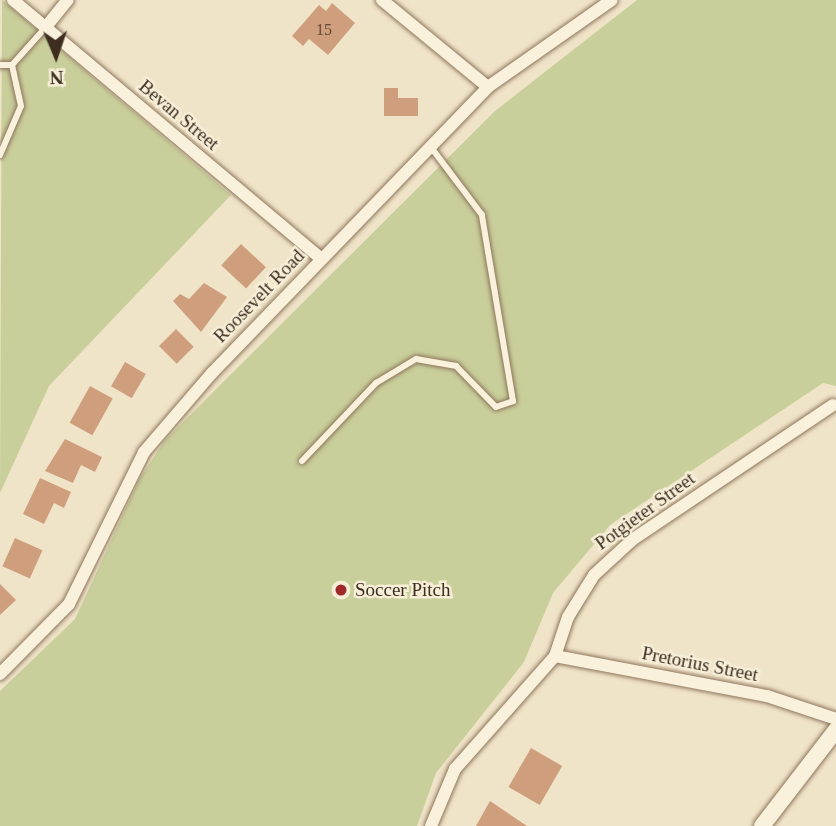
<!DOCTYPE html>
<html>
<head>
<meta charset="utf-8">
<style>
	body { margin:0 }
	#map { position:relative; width:836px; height:826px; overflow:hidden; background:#f0e4c8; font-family:"Times New Roman",serif }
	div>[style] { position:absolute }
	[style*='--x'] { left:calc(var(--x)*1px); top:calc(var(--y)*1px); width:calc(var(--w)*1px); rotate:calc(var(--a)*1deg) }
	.green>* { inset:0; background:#c9cf9b }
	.building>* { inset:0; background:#cf9f7d; transform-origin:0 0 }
	.roads { filter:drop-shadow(0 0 2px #8d765c) drop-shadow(0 0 2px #8d765c) }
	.service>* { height:6px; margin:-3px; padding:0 3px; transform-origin:3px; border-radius:3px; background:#faf1dc }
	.minor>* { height:12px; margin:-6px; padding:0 6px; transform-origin:6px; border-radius:6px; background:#faf1dc }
	.tertiary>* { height:16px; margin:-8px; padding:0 8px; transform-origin:8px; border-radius:8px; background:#faf1dc }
	.dots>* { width:19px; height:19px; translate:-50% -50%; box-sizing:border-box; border:4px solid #f7eed8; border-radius:50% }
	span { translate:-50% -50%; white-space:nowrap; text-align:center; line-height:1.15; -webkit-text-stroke:5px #f7eed8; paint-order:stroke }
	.number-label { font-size:16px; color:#624a37 }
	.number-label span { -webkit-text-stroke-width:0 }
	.street-label { font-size:19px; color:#3d2e20 }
	.poi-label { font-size:19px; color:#3d2e20 }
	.left { translate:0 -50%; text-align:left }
	.north { position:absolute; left:21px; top:21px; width:70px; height:70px; -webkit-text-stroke:5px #f7eed8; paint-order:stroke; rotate:178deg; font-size:19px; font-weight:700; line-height:28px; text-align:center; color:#3d2e20 }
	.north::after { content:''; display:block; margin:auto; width:24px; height:32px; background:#3d2e20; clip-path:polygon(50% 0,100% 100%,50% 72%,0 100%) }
</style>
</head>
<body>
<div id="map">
	<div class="green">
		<div style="clip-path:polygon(2px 0,231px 195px,49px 386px,0 493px)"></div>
		<div style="clip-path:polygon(637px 0,836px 0,836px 386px,823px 383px,610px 525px,553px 593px,524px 662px,436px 773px,417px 826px,0 826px,0 691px,75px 619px,139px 480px,165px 440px,495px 111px)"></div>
	</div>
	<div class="building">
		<div style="clip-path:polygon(332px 3px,355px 23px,328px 55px,309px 39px,303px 46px,292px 36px,319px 5px,326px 11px)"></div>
		<div style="clip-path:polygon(384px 88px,398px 88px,398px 98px,418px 98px,418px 116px,384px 116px)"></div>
		<div style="left:241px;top:244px;width:34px;height:29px;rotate:43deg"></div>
		<div style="clip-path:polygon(204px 283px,227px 297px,201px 332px,173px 301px,180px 294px,189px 299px)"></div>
		<div style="left:176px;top:329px;width:25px;height:24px;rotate:45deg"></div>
		<div style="left:125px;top:362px;width:24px;height:28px;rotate:30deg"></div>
		<div style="left:90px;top:386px;width:26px;height:42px;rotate:29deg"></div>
		<div style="clip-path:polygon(65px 439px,102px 457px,95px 472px,81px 465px,73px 483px,45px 471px)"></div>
		<div style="clip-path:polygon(40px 478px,71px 492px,64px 508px,54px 503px,44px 524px,23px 514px)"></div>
		<div style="left:15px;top:538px;width:30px;height:31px;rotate:24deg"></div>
		<div style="clip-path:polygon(0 584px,16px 600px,0 615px)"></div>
		<div style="left:531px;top:748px;width:36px;height:45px;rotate:30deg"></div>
		<div style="clip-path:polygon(490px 801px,527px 826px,476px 826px)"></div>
	</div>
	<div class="roads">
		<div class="service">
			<div style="--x:0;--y:65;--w:12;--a:0"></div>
			<div style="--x:12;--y:65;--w:50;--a:-48.3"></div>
			<div style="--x:0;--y:155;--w:53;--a:-66.8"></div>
			<div style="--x:21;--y:106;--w:42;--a:-102.4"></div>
			<div style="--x:302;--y:461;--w:108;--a:-46.5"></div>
			<div style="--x:376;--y:383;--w:47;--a:-31"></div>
			<div style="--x:416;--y:359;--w:41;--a:9.9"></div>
			<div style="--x:456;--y:366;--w:57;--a:45.7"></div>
			<div style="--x:496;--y:407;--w:18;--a:-19"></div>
			<div style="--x:513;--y:401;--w:189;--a:-99.5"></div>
			<div style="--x:482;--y:215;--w:86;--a:-127"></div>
		</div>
		<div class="minor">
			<div style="--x:13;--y:0;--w:403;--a:40"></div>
			<div style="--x:382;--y:0;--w:137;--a:39.4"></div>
			<div style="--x:45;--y:28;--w:36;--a:-51"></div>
			<div style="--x:555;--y:656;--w:216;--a:10.7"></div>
			<div style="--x:767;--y:696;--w:73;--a:18.4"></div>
			<div style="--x:0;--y:674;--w:98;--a:-45.4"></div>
			<div style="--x:69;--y:604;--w:169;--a:-63.7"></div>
			<div style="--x:144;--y:452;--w:104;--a:-49.3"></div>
			<div style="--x:212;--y:373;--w:397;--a:-46"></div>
			<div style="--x:488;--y:87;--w:151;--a:-35.1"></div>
			<div style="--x:431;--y:826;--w:62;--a:-67.2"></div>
			<div style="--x:455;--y:769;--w:151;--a:-48.5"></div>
			<div style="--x:555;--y:656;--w:41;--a:-71.6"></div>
			<div style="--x:568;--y:617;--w:49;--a:-58.2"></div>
			<div style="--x:594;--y:575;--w:52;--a:-42.6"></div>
			<div style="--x:632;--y:540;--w:242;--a:-33.9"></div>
		</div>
		<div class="tertiary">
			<div style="--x:762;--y:826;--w:121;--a:-52.4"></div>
		</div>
	</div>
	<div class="dots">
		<div style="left:341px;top:590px;background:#9e2a2b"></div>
	</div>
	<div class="number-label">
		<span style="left:324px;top:30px">15</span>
	</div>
	<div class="street-label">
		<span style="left:179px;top:115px;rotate:40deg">Bevan Street</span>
		<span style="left:259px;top:296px;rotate:-46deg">Roosevelt Road</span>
		<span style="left:645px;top:511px;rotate:-36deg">Potgieter Street</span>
		<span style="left:700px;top:664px;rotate:11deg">Pretorius Street</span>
	</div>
	<div class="poi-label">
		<span class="left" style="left:355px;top:590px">Soccer Pitch</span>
	</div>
	<div class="north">N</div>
</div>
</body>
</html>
